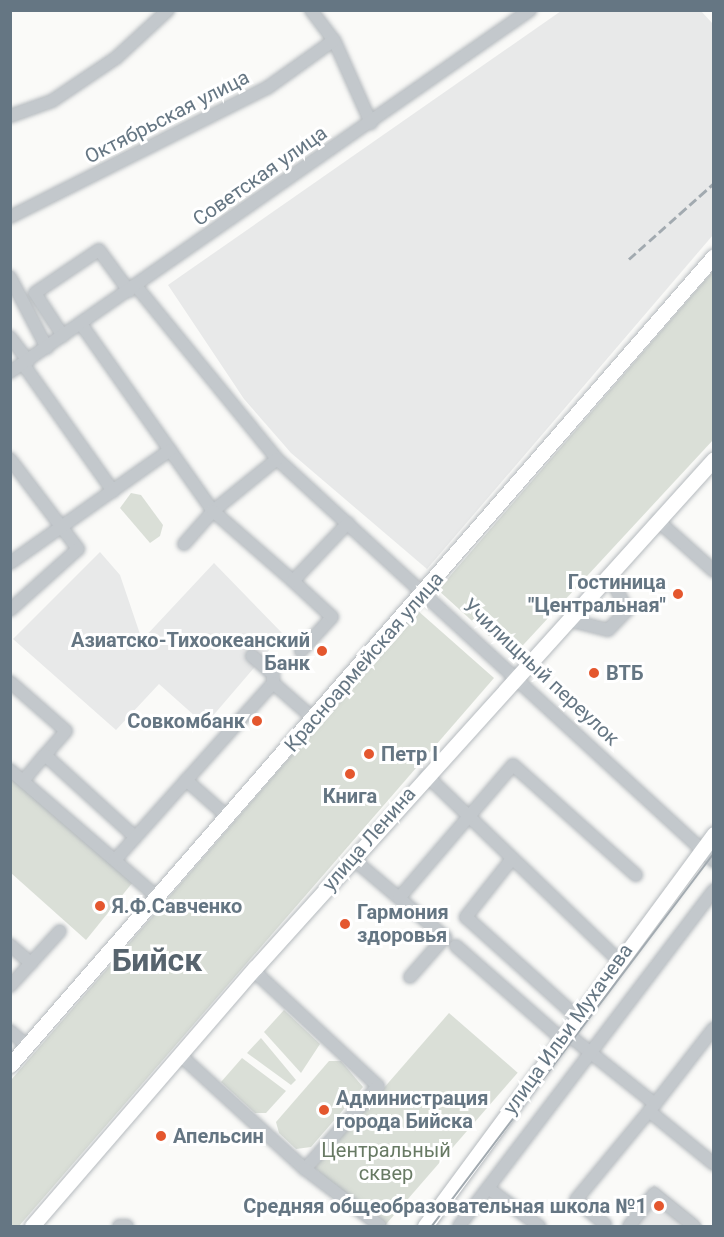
<!DOCTYPE html>
<html>
<head>
<meta charset="utf-8">
<style>
	body { margin:0 }
	#map { position:relative; width:724px; height:1237px; overflow:hidden; background:#fafaf8; font-family:Roboto,sans-serif }
	div>[style] { position:absolute }
	[style*='--x'] { left:calc(var(--x)*1px); top:calc(var(--y)*1px); width:calc(var(--w)*1px); rotate:calc(var(--a)*1deg) }
	.built>* { inset:0; background:#e8e9e9 }
	.green>* { inset:0; background:#dadfd7; transform-origin:0 0 }
	.roads { filter:drop-shadow(0 0 2px #b5babe) drop-shadow(0 0 2px #b5babe) }
	.minor>* { height:12px; margin:-6px; padding:0 6px; transform-origin:6px; border-radius:6px; background:#c3c8cc }
	.major>* { height:15px; margin:-7.5px; padding:0 7.5px; transform-origin:7.5px; border-radius:7.5px; background:#fff }
	.tram>* { height:1.5px; margin:-0.75px; padding:0 0.75px; transform-origin:0.75px; border-radius:0.75px; background:#a2aab0 }
	.rail>* { height:3px; margin-top:-1.5px; transform-origin:0; background:repeating-linear-gradient(90deg,#a2aab0 0 9px,transparent 0 13.5px) }
	.dots>* { width:16px; height:16px; translate:-50% -50%; box-sizing:border-box; border:3px solid #fff; border-radius:50% }
	span { translate:-50% -50%; white-space:nowrap; text-align:center; line-height:1.15; -webkit-text-stroke:6px #fff; paint-order:stroke }
	.street-label { font-size:20px; color:#657683 }
	.poi-label { font-size:20px; color:#657683; font-weight:700 }
	.right { translate:-100% -50%; text-align:right }
	.left { translate:0 -50%; text-align:left }
	.park-label { font-size:20px; color:#687a64 }
	.town-label { font-size:32px; color:#57646e; font-weight:700 }
	.frame { position:absolute; inset:0; border:12px solid #657683; pointer-events:none }
</style>
</head>
<body>
<div id="map">
	<div class="built">
		<div style="clip-path:polygon(561px 11px,701px 11px,713px 24px,713px 235px,427px 569px,291px 453px,244px 399px,168px 285px)"></div>
		<div style="clip-path:polygon(100px 552px,120px 575px,142px 640px,214px 563px,283px 634px,205px 725px,159px 684px,116px 730px,13px 639px)"></div>
		<div style="clip-path:polygon(654px 1185px,704px 1226px,623px 1226px)"></div>
	</div>
	<div class="green">
		<div style="clip-path:polygon(713px 271px,713px 440px,512px 657px,438px 590px)"></div>
		<div style="clip-path:polygon(131px 493px,141px 495px,163px 525px,160px 536px,150px 543px,120px 508px)"></div>
		<div style="clip-path:polygon(417px 610px,494px 678px,19px 1226px,11px 1226px,11px 1080px)"></div>
		<div style="clip-path:polygon(11px 778px,133px 882px,86px 940px,11px 873px)"></div>
		<div style="clip-path:polygon(284px 1010px,320px 1044px,301px 1073px,264px 1032px)"></div>
		<div style="left:449px;top:1013px;width:91px;height:205px;rotate:41deg"></div>
		<div style="clip-path:polygon(261px 1038px,296px 1080px,291px 1085px,247px 1053px)"></div>
		<div style="clip-path:polygon(242px 1058px,286px 1091px,266px 1113px,255px 1113px,221px 1082px)"></div>
		<div style="clip-path:polygon(329px 1061px,341px 1061px,363px 1087px,311px 1147px,296px 1149px,279px 1133px,276px 1122px)"></div>
	</div>
	<div class="roads">
		<div class="minor">
			<div style="--x:311;--y:10;--w:38;--a:53"></div>
			<div style="--x:334;--y:40;--w:91;--a:66"></div>
			<div style="--x:10;--y:116;--w:45;--a:-19.7"></div>
			<div style="--x:52;--y:101;--w:77;--a:-33.9"></div>
			<div style="--x:116;--y:58;--w:71;--a:-42.7"></div>
			<div style="--x:10;--y:217;--w:288;--a:-26.7"></div>
			<div style="--x:267;--y:88;--w:82;--a:-35.6"></div>
			<div style="--x:10;--y:277;--w:80;--a:62.5"></div>
			<div style="--x:136;--y:286;--w:223;--a:50.8"></div>
			<div style="--x:277;--y:459;--w:594;--a:42.61"></div>
			<div style="--x:81;--y:324;--w:229;--a:54.8"></div>
			<div style="--x:213;--y:511;--w:82;--a:-39.1"></div>
			<div style="--x:63;--y:336;--w:51;--a:-123.1"></div>
			<div style="--x:35;--y:293;--w:77;--a:-33.9"></div>
			<div style="--x:99;--y:250;--w:51;--a:53.8"></div>
			<div style="--x:10;--y:337;--w:30;--a:53"></div>
			<div style="--x:23;--y:364;--w:156;--a:54.7"></div>
			<div style="--x:10;--y:372;--w:634;--a:-34.84"></div>
			<div style="--x:10;--y:459;--w:113;--a:52.9"></div>
			<div style="--x:78;--y:549;--w:91;--a:138.1"></div>
			<div style="--x:657;--y:520;--w:76;--a:41.8"></div>
			<div style="--x:184;--y:544;--w:44;--a:-48.7"></div>
			<div style="--x:213;--y:511;--w:106;--a:41.2"></div>
			<div style="--x:10;--y:563;--w:196;--a:-35.2"></div>
			<div style="--x:568;--y:620;--w:41;--a:14"></div>
			<div style="--x:608;--y:630;--w:28;--a:-46"></div>
			<div style="--x:627;--y:610;--w:39;--a:-117"></div>
			<div style="--x:301;--y:651;--w:46;--a:-47.6"></div>
			<div style="--x:332;--y:617;--w:53;--a:-137.3"></div>
			<div style="--x:293;--y:581;--w:80;--a:-46.5"></div>
			<div style="--x:252;--y:656;--w:28;--a:41"></div>
			<div style="--x:273;--y:674;--w:9;--a:90"></div>
			<div style="--x:10;--y:682;--w:74;--a:41.2"></div>
			<div style="--x:66;--y:731;--w:32;--a:131"></div>
			<div style="--x:45;--y:755;--w:122;--a:42.3"></div>
			<div style="--x:10;--y:770;--w:194;--a:40.8"></div>
			<div style="--x:426;--y:775;--w:267;--a:43.9"></div>
			<div style="--x:186;--y:780;--w:57;--a:41.5"></div>
			<div style="--x:23;--y:781;--w:34;--a:-50"></div>
			<div style="--x:353;--y:859;--w:121;--a:40.3"></div>
			<div style="--x:445;--y:937;--w:53;--a:131.2"></div>
			<div style="--x:115;--y:860;--w:237;--a:-48.2"></div>
			<div style="--x:273;--y:683;--w:55;--a:41.3"></div>
			<div style="--x:511;--y:860;--w:73;--a:128.3"></div>
			<div style="--x:466;--y:917;--w:149;--a:42"></div>
			<div style="--x:399;--y:898;--w:175;--a:-49.4"></div>
			<div style="--x:513;--y:765;--w:165;--a:41.8"></div>
			<div style="--x:10;--y:945;--w:28;--a:41"></div>
			<div style="--x:456;--y:946;--w:141;--a:41.3"></div>
			<div style="--x:253;--y:970;--w:171;--a:42.9"></div>
			<div style="--x:378;--y:1086;--w:111;--a:131.3"></div>
			<div style="--x:10;--y:986;--w:74;--a:-47.7"></div>
			<div style="--x:10;--y:1031;--w:23;--a:41"></div>
			<div style="--x:566;--y:1033;--w:114;--a:38.6"></div>
			<div style="--x:655;--y:1104;--w:124;--a:129.5"></div>
			<div style="--x:576;--y:1200;--w:38;--a:40"></div>
			<div style="--x:180;--y:1055;--w:169;--a:42.4"></div>
			<div style="--x:305;--y:1169;--w:94;--a:37.2"></div>
			<div style="--x:655;--y:1104;--w:96;--a:-52.2"></div>
			<div style="--x:649;--y:1111;--w:84;--a:39.2"></div>
			<div style="--x:488;--y:1188;--w:64;--a:36.7"></div>
			<div style="--x:119;--y:1226;--w:8;--a:0"></div>
			<div style="--x:459;--y:1226;--w:422;--a:-52.8"></div>
			<div style="--x:629;--y:1226;--w:41;--a:-52"></div>
			<div style="--x:654;--y:1194;--w:51;--a:38.7"></div>
		</div>
		<div class="major">
			<div style="--x:10;--y:1065;--w:1072;--a:-48.97"></div>
			<div style="--x:32;--y:1226;--w:341;--a:-49.2"></div>
			<div style="--x:255;--y:968;--w:685;--a:-47.96"></div>
			<div style="--x:425;--y:1226;--w:487;--a:-53.6"></div>
		</div>
	</div>
	<div class="tram">
		<div style="--x:432;--y:1226;--w:468;--a:-52.9"></div>
	</div>
	<div class="rail">
		<div style="--x:629;--y:259;--w:114;--a:-41.8"></div>
	</div>
	<div class="dots">
		<div style="left:678px;top:594px;background:#e4572e"></div>
		<div style="left:322px;top:651px;background:#e4572e"></div>
		<div style="left:594px;top:673px;background:#e4572e"></div>
		<div style="left:257px;top:721px;background:#e4572e"></div>
		<div style="left:369px;top:754px;background:#e4572e"></div>
		<div style="left:350px;top:774px;background:#e4572e"></div>
		<div style="left:100px;top:906px;background:#e4572e"></div>
		<div style="left:345px;top:924px;background:#e4572e"></div>
		<div style="left:324px;top:1110px;background:#e4572e"></div>
		<div style="left:161px;top:1136px;background:#e4572e"></div>
		<div style="left:659px;top:1206px;background:#e4572e"></div>
	</div>
	<div class="street-label">
		<span style="left:167px;top:117px;rotate:-27deg">Октябрьская улица</span>
		<span style="left:260px;top:176px;rotate:-35deg">Советская улица</span>
		<span style="left:364px;top:662px;rotate:-49deg">Красноармейская улица</span>
		<span style="left:541px;top:672px;rotate:43deg">Училищный переулок</span>
		<span style="left:369px;top:839px;rotate:-49deg">улица Ленина</span>
		<span style="left:568px;top:1029px;rotate:-54deg">улица Ильи Мухачева</span>
	</div>
	<div class="poi-label">
		<span class="right" style="left:666px;top:594px">Гостиница<br>"Центральная"</span>
		<span class="right" style="left:310px;top:652px">Азиатско-Тихоокеанский<br>Банк</span>
		<span class="left" style="left:606px;top:673px">ВТБ</span>
		<span class="right" style="left:245px;top:721px">Совкомбанк</span>
		<span class="left" style="left:381px;top:754px">Петр I</span>
		<span style="left:350px;top:796px">Книга</span>
		<span class="left" style="left:112px;top:906px">Я.Ф.Савченко</span>
		<span class="left" style="left:357px;top:924px">Гармония<br>здоровья</span>
		<span class="left" style="left:336px;top:1110px">Администрация<br>города Бийска</span>
		<span class="left" style="left:173px;top:1136px">Апельсин</span>
		<span class="right" style="left:647px;top:1206px">Средняя общеобразовательная школа №1</span>
	</div>
	<div class="park-label">
		<span style="left:386px;top:1162px">Центральный<br>сквер</span>
	</div>
	<div class="town-label">
		<span style="left:157px;top:960px">Бийск</span>
	</div>
	<div class="frame"></div>
</div>
</body>
</html>
